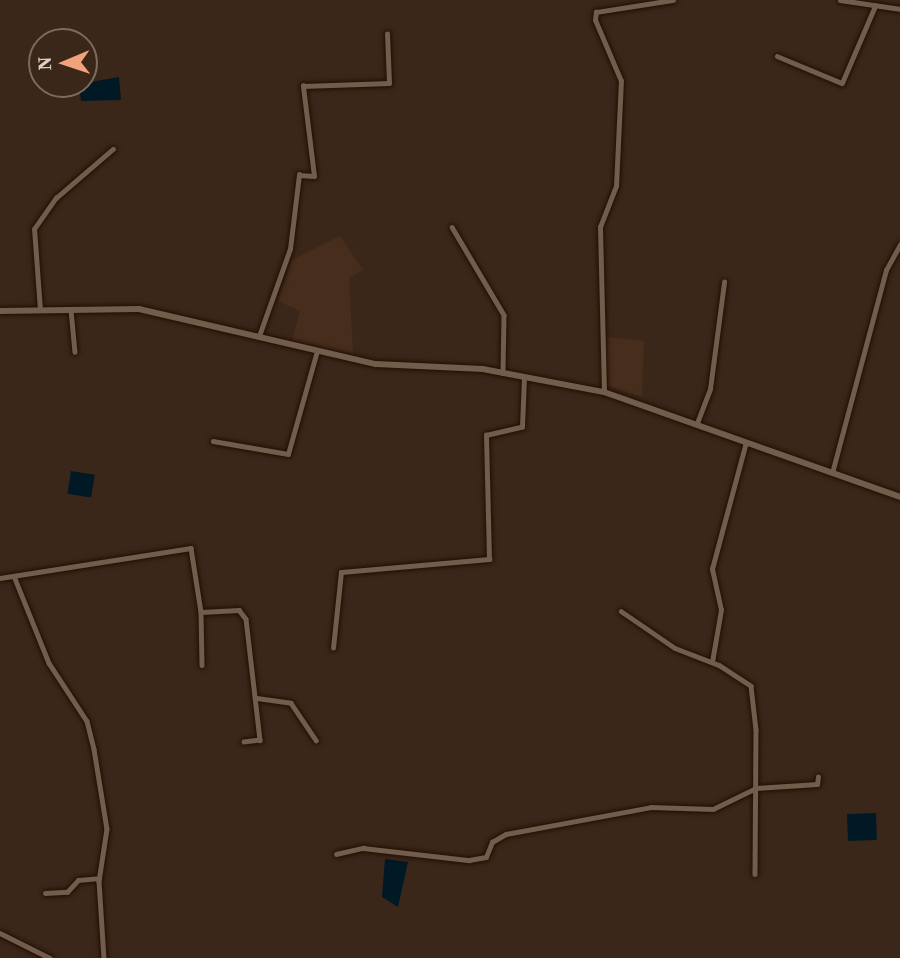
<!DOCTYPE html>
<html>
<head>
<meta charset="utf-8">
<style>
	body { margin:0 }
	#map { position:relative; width:900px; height:958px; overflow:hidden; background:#3b2719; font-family:"Source Serif 4",serif }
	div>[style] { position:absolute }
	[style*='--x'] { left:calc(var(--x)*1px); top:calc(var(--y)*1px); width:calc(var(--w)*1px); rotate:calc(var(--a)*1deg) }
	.built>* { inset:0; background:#472d1b }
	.water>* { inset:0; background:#001924; transform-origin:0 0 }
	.roads { filter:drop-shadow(0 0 2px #210f03) drop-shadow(0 0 2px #210f03) }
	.street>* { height:4.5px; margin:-2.25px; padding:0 2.25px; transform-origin:2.25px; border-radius:2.25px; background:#725c4c }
	.secondary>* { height:6px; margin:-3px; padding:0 3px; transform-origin:3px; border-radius:3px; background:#725c4c }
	span { translate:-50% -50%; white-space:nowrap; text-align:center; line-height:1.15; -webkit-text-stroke:5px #3b2719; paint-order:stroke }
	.north { position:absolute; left:28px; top:28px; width:70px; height:70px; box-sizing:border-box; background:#3b2719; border:2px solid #7c6b5f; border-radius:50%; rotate:268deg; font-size:19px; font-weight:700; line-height:28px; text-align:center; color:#ddd0c7 }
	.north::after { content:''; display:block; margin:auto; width:24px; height:32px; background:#f1a17b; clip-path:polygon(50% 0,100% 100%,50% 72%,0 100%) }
</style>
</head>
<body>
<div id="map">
	<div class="built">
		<div style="clip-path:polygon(340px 236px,363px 270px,349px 278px,353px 354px,292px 341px,300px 311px,278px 301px,292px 260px)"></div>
		<div style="clip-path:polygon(606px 337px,644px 341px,642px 397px,608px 386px)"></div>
	</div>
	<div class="water">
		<div style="clip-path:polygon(119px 77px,121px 100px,81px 101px,79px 84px)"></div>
		<div style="left:71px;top:471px;width:24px;height:23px;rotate:9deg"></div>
		<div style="left:876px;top:813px;width:27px;height:29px;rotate:88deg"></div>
		<div style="clip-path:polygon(385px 859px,408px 862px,398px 907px,382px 897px)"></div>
	</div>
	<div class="roads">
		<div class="street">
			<div style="--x:840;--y:0;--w:61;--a:8.5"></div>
			<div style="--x:777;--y:56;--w:70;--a:22.6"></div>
			<div style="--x:842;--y:83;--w:84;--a:-66.8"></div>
			<div style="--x:452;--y:227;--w:102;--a:59.4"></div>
			<div style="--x:504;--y:315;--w:58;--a:91"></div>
			<div style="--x:40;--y:310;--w:81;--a:-94.2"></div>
			<div style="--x:34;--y:229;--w:38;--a:-55"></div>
			<div style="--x:56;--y:198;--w:75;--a:-40.7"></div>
			<div style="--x:71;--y:310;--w:42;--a:84.6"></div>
			<div style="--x:259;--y:336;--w:92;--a:-70.4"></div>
			<div style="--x:290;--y:249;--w:75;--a:-83.1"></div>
			<div style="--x:299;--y:175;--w:15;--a:4"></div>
			<div style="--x:314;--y:176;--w:91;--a:-97"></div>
			<div style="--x:303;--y:86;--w:86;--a:-2"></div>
			<div style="--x:389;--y:83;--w:49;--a:-92.3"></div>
			<div style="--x:604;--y:392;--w:165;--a:-91.4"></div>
			<div style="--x:600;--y:227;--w:44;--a:-68.7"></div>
			<div style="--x:616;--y:186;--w:105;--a:-87.3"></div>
			<div style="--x:621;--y:81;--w:66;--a:-113.1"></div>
			<div style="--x:595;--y:20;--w:8;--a:-83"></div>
			<div style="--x:596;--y:12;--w:78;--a:-8.9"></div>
			<div style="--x:697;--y:423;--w:36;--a:-69"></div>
			<div style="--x:710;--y:389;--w:108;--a:-82.5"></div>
			<div style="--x:213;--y:441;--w:76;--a:9.8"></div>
			<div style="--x:288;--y:454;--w:107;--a:-74.3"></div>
			<div style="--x:832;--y:473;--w:210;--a:-75.1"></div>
			<div style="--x:886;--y:270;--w:29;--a:-61"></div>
			<div style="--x:14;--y:576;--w:94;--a:68.1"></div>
			<div style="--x:49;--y:663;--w:69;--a:56.8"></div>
			<div style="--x:87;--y:721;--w:29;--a:76"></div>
			<div style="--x:94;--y:749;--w:81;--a:80.8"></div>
			<div style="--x:107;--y:829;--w:53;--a:98.7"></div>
			<div style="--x:99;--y:881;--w:77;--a:86.3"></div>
			<div style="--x:0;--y:578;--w:193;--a:-8.9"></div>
			<div style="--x:191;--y:548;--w:65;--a:81.1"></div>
			<div style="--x:201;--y:612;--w:38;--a:-3"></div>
			<div style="--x:239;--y:610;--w:11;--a:52"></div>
			<div style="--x:246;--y:619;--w:122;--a:83.4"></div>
			<div style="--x:260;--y:740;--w:16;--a:173"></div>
			<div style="--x:621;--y:611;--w:65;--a:34.4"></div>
			<div style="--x:675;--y:648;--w:47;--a:21.1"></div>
			<div style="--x:719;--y:665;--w:38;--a:33"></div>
			<div style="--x:751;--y:686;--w:44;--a:83.5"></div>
			<div style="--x:756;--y:730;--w:144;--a:90.4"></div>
			<div style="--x:201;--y:612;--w:53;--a:88.9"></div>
			<div style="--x:333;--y:648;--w:76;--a:-84"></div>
			<div style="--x:341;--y:572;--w:149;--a:-5"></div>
			<div style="--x:489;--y:559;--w:124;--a:-91.4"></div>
			<div style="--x:486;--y:435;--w:37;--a:-13"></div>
			<div style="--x:522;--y:427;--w:50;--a:-87.7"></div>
			<div style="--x:712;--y:662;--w:53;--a:-80.2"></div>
			<div style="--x:721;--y:610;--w:42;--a:-102.4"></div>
			<div style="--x:712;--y:569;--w:131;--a:-75"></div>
			<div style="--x:257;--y:698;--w:34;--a:8"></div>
			<div style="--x:291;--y:703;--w:45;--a:56"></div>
			<div style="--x:336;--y:854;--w:28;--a:-13"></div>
			<div style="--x:363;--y:848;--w:107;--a:6.5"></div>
			<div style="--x:469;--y:860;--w:17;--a:-10"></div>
			<div style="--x:486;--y:857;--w:16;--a:-68"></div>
			<div style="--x:492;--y:842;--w:16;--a:-30"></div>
			<div style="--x:506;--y:834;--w:147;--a:-10.5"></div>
			<div style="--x:651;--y:807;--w:62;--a:1.8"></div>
			<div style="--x:713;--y:809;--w:48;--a:-26"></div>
			<div style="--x:756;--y:788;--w:61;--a:-3.8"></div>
			<div style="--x:817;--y:784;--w:7;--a:-82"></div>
			<div style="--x:45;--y:893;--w:22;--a:-3"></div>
			<div style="--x:67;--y:892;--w:16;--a:-47"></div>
			<div style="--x:78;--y:880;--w:21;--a:-5"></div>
			<div style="--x:0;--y:933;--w:56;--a:26.6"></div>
		</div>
		<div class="secondary">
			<div style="--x:0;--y:311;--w:139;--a:-0.8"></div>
			<div style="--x:139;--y:309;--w:243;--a:13.1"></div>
			<div style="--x:376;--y:364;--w:107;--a:2.7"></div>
			<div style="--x:483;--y:369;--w:123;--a:10.8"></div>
			<div style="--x:604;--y:392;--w:314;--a:19.5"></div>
		</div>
	</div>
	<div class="north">N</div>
</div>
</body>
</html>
